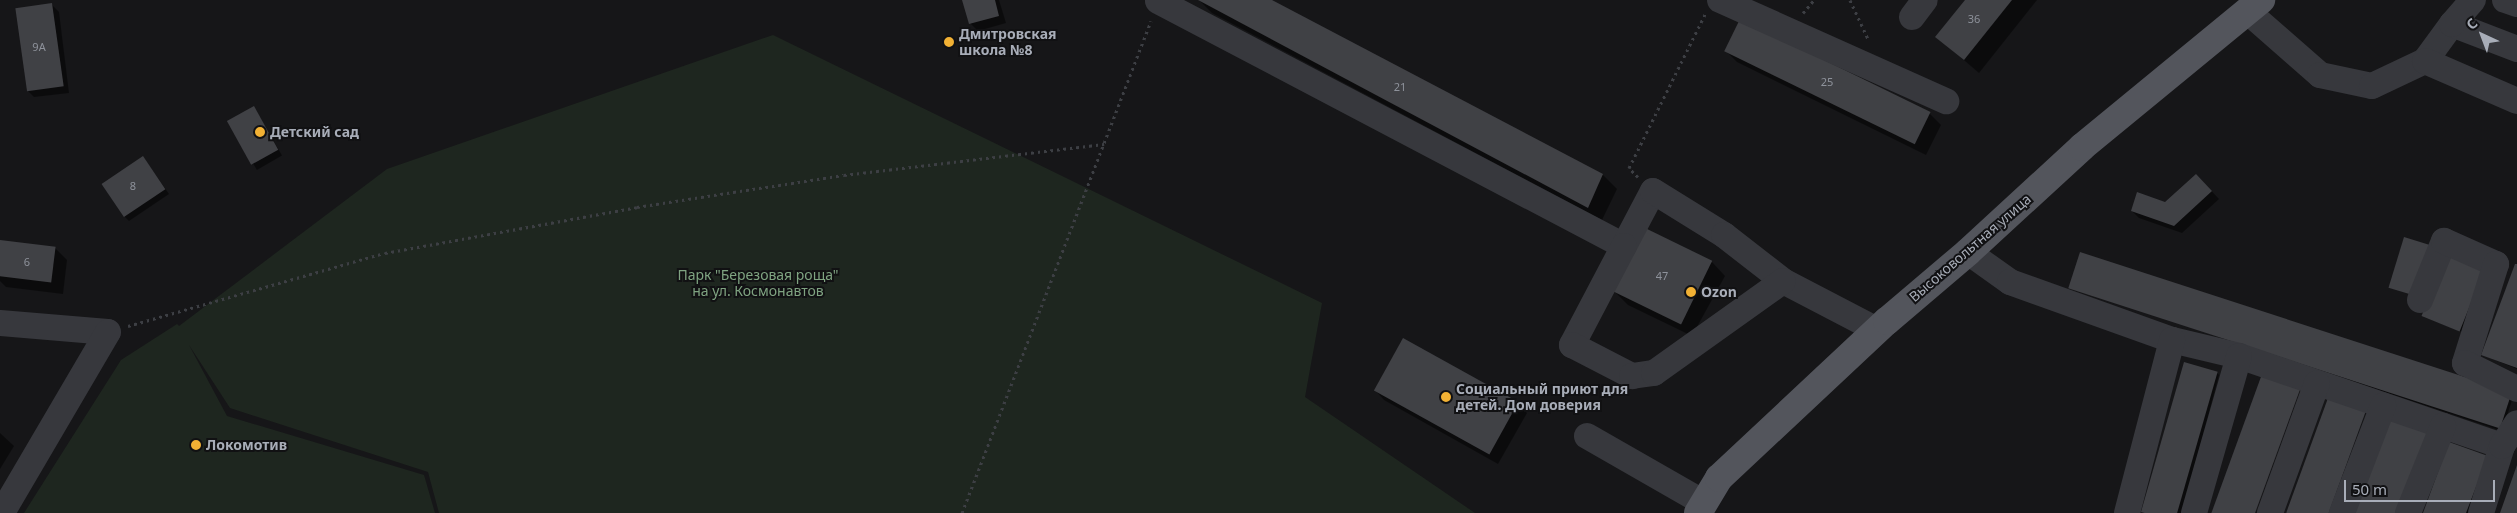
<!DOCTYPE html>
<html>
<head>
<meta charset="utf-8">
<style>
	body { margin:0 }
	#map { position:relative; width:2517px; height:513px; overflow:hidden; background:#161618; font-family:"Noto Sans",sans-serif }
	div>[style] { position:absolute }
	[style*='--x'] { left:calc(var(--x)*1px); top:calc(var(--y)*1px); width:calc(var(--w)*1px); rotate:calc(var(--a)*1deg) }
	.green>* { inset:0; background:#1e261f }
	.shadow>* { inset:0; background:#0007; transform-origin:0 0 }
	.building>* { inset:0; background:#404145; transform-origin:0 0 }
	.path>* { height:3px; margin-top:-1.5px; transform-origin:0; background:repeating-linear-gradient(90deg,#3d3f44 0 2.5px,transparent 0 6.5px) }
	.minor>* { height:26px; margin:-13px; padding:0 13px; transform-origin:13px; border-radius:13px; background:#37383d }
	.major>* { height:28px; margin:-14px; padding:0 14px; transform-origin:14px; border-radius:14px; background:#53555c }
	.dots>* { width:14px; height:14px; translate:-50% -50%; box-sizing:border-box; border:2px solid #111113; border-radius:50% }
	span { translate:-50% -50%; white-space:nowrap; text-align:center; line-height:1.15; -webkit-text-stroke:4px #111113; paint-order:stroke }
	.number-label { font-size:11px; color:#8e929b }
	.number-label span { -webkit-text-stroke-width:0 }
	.poi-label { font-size:14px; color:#a8adb8; font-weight:700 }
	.left { translate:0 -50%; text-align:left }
	.street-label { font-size:14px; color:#a8adb8 }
	.park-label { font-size:14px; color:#7fa381 }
	.north { position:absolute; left:2457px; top:10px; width:50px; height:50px; -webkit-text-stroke:4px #111113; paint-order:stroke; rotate:317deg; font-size:14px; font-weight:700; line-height:20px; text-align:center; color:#a8adb8 }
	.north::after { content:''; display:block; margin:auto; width:18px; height:22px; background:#a8adb8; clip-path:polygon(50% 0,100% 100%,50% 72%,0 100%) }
	.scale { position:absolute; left:2344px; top:480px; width:151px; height:22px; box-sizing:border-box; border:2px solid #a8adb8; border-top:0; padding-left:6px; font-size:15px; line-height:18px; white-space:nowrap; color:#a8adb8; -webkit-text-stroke:4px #111113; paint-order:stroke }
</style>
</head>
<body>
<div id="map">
	<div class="green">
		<div style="clip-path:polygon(773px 35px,1322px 303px,1305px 397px,1475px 513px,439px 513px,428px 472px,230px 408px,189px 345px,227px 416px,424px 475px,435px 513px,24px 513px,121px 360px,177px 324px,179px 326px,387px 169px)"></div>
	</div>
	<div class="shadow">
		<div style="clip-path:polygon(964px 0,999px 0,1006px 23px,978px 31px,971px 24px)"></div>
		<div style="clip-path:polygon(1199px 0,1269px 0,1603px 175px,1617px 189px,1602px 220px,1212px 13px)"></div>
		<div style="clip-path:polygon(1967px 0,2037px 0,1979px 73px,1937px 37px)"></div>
		<div style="clip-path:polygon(52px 5px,59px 12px,69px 93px,34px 97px,27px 90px)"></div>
		<div style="clip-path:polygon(1725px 50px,1929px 113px,1941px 125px,1926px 155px,1737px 62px)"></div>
		<div style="left:254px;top:107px;width:56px;height:29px;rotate:60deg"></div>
		<div style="clip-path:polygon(143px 157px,169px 194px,129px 221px,124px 216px)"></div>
		<div style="clip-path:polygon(2203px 182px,2219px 199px,2182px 233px,2139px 218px,2132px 211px,2166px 203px)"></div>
		<div style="clip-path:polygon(0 241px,55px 248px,67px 260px,63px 294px,6px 287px,0 281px)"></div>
		<div style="clip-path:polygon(1712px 262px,1725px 276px,1692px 336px,1628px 305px,1614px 291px)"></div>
		<div style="clip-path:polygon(2517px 266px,2517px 369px,2483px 355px)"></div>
		<div style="clip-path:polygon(2484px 269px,2462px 332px,2424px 317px)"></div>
		<div style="clip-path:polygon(2070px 287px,2513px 397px,2502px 431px)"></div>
		<div style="clip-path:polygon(2217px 373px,2219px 375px,2182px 513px,2145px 513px)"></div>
		<div style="clip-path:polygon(1375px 390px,1518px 404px,1527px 413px,1498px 464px,1384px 400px)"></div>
		<div style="clip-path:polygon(0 433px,14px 446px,0 469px)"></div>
		<div style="clip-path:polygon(2487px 457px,2469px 513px,2424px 513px)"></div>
	</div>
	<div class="building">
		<div style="clip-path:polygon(962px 0,995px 0,999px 16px,969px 24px)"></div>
		<div style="clip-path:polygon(1198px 0,1272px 0,1603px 174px,1588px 208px)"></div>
		<div style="clip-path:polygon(1965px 0,2012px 0,1964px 60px,1935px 37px)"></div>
		<div style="left:52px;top:3px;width:84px;height:37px;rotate:82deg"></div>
		<div style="left:1740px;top:19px;width:212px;height:36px;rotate:26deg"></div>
		<div style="left:254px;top:106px;width:50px;height:31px;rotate:61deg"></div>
		<div style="left:143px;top:156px;width:40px;height:50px;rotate:56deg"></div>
		<div style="clip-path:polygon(2196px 174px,2212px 191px,2174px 226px,2131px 211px,2137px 192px,2165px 202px)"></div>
		<div style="left:1643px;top:227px;width:77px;height:71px;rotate:26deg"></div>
		<div style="left:2404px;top:237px;width:27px;height:53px;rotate:17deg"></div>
		<div style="left:0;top:240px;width:56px;height:36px;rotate:7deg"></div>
		<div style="left:2080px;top:252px;width:454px;height:38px;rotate:18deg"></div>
		<div style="left:2447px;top:253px;width:41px;height:68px;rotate:22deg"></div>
		<div style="clip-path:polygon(2515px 264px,2517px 264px,2517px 368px,2481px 355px)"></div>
		<div style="left:1403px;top:338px;width:132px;height:60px;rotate:29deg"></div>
		<div style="left:2184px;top:362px;width:35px;height:156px;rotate:16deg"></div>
		<div style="left:2262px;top:374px;width:41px;height:148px;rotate:20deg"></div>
		<div style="left:2328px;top:398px;width:40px;height:122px;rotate:20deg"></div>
		<div style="clip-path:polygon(2392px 417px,2428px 432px,2395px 513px,2352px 513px)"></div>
		<div style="clip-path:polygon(2449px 442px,2488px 456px,2466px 513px,2423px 513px)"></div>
		<div style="clip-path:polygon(2517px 465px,2517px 513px,2500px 513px)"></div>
	</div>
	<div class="path">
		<div style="--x:1850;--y:0;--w:45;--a:65.1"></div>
		<div style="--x:1803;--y:13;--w:17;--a:-50"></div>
		<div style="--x:1638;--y:177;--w:13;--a:-135"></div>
		<div style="--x:1629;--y:168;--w:172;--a:-63.7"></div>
		<div style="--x:128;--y:326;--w:267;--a:-15.9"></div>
		<div style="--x:385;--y:253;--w:256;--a:-10.3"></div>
		<div style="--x:637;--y:207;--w:209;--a:-8.8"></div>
		<div style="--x:844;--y:175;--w:262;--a:-6.8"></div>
		<div style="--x:962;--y:513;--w:527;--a:-68.99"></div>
	</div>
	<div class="minor">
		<div style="--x:1720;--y:0;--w:248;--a:24.1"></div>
		<div style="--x:2505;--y:0;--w:13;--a:18"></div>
		<div style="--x:1158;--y:1;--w:526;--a:27.73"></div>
		<div style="--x:1624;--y:246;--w:62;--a:-62.2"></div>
		<div style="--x:1653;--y:191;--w:84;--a:31.8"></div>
		<div style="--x:1724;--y:235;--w:75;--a:37.9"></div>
		<div style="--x:1783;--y:281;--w:106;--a:27.5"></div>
		<div style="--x:2247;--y:11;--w:97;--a:41.2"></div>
		<div style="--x:2320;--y:75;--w:53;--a:11.9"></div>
		<div style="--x:2372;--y:86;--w:59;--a:-25.3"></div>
		<div style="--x:2425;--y:61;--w:46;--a:-53.9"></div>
		<div style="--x:2452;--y:24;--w:70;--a:21"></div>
		<div style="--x:1912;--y:17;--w:21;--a:-53"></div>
		<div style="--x:2452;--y:24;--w:32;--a:-49"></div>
		<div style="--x:2425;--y:61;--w:100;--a:23.5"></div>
		<div style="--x:1624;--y:246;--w:112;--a:117.7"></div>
		<div style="--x:1572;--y:345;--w:68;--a:27.3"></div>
		<div style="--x:1632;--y:376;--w:22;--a:-8"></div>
		<div style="--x:1654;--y:373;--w:158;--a:-35.5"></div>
		<div style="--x:1968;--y:252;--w:52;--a:35.5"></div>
		<div style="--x:2010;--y:282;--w:172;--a:19.7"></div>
		<div style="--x:2172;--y:340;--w:69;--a:13.4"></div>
		<div style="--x:2239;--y:356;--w:278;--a:18.9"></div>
		<div style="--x:2502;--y:446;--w:70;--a:107.4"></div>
		<div style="--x:2420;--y:300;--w:64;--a:-67.9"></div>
		<div style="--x:2444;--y:241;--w:57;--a:23.9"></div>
		<div style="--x:2496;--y:264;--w:104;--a:107.4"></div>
		<div style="--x:2465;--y:363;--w:58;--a:26.6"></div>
		<div style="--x:0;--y:323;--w:108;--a:4.8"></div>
		<div style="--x:108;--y:332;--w:210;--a:120.4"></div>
		<div style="--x:1587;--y:436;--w:135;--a:29.8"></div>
		<div style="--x:2502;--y:446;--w:27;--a:-57"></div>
		<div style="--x:2127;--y:513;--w:179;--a:-75.4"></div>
		<div style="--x:2194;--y:513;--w:163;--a:-74"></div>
		<div style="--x:2270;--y:513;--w:138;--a:-70.1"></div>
		<div style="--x:2342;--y:513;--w:115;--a:-69"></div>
		<div style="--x:2408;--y:513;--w:94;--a:-68.1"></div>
	</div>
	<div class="major">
		<div style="--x:1698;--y:513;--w:41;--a:-59"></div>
		<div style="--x:1719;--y:478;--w:230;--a:-43.1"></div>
		<div style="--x:1887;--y:321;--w:106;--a:-40.4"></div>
		<div style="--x:1968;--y:252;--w:155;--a:-42.6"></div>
		<div style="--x:2082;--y:147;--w:232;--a:-39.4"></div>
	</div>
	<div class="dots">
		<div style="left:949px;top:42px;background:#f2b134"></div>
		<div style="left:260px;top:132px;background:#f2b134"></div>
		<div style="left:1691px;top:292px;background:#f2b134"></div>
		<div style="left:1446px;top:397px;background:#f2b134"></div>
		<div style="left:196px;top:445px;background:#f2b134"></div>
	</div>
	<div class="number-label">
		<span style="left:1974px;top:19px">36</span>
		<span style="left:39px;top:47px">9А</span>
		<span style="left:1827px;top:82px">25</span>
		<span style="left:1400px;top:87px">21</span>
		<span style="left:133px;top:186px">8</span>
		<span style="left:27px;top:262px">6</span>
		<span style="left:1662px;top:276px">47</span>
	</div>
	<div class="poi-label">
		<span class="left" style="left:959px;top:42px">Дмитровская<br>школа №8</span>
		<span class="left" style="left:270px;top:132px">Детский сад</span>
		<span class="left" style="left:1701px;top:292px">Ozon</span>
		<span class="left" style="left:1456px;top:397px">Социальный приют для<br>детей. Дом доверия</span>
		<span class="left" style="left:206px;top:445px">Локомотив</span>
	</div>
	<div class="street-label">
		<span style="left:1970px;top:248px;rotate:-41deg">Высоковольтная улица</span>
	</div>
	<div class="park-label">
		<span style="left:758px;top:283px">Парк "Березовая роща"<br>на ул. Космонавтов</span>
	</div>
	<div class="north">С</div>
	<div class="scale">50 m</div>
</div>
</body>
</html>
